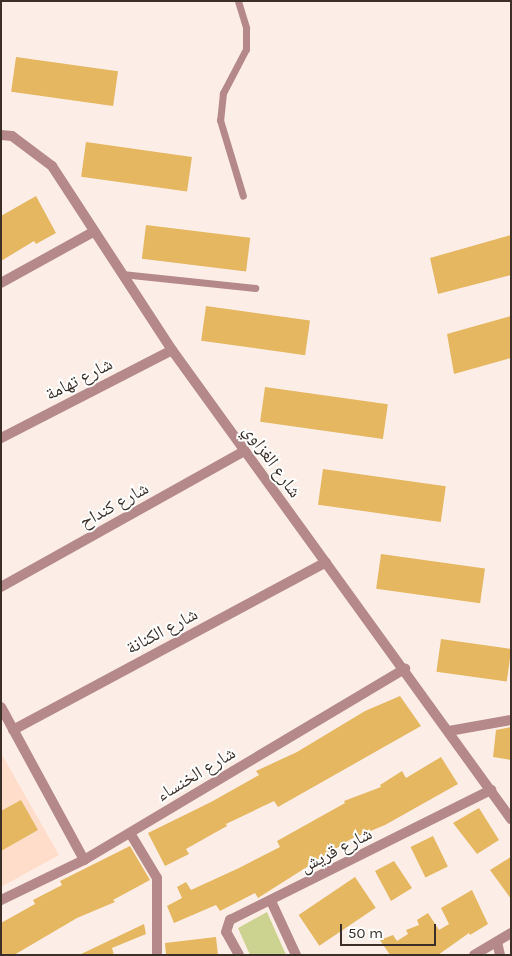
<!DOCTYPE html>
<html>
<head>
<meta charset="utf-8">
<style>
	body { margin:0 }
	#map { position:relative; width:512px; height:956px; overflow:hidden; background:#fceee7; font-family:Karla,"Noto Naskh Arabic",sans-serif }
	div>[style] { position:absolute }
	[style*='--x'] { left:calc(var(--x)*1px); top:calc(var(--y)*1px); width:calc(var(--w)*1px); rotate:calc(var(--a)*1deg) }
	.built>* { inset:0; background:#ffddca }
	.green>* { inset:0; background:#ccd28f }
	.building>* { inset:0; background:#e5b761; transform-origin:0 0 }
	.service>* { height:7px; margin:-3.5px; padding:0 3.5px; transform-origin:3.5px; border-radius:3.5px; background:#b58989 }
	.minor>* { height:10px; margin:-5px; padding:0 5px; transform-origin:5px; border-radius:5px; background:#b58989 }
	span { translate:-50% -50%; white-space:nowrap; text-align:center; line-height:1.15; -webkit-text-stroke:4px #fff; paint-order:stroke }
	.street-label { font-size:18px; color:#3c2f28 }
	.frame { position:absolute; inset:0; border:2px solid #3c2f28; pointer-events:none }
	.scale { position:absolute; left:340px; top:924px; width:96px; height:22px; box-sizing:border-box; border:2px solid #3c2f28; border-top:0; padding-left:6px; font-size:15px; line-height:18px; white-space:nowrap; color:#3c2f28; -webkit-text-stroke:4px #fff; paint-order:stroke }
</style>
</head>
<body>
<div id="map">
	<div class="built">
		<div style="clip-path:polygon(1px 753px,59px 855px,1px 887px)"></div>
	</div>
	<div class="green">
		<div style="clip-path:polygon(267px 912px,286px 955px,250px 955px,238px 928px)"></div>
	</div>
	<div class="building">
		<div style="left:16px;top:57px;width:103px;height:35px;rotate:8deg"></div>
		<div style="left:86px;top:142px;width:107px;height:35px;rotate:8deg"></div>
		<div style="clip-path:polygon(36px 196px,56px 233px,36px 244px,34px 241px,1px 261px,1px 216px)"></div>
		<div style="left:146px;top:225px;width:105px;height:34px;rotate:7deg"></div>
		<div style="clip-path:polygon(511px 235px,511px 275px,438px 294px,430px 258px)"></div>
		<div style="left:206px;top:306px;width:105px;height:35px;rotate:8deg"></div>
		<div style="clip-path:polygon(511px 316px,511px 358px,454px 374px,447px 334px)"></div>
		<div style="left:265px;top:387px;width:124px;height:35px;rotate:8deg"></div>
		<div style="left:323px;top:469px;width:124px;height:36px;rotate:8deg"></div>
		<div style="left:381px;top:554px;width:105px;height:35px;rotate:8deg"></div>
		<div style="left:441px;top:639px;width:71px;height:33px;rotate:8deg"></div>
		<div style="clip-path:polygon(400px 696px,421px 726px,278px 807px,274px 801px,226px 824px,227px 826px,186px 849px,189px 854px,165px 866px,148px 833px,211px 802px,259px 775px,256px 771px,297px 752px,365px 711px)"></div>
		<div style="clip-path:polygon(511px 727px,511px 760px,493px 757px,496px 730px)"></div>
		<div style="clip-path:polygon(441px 757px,458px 784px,385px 825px,351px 839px,258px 898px,255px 893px,220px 911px,216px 905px,174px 923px,167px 906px,182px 898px,177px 887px,186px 882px,191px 890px,239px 868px,280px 847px,277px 841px,345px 803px,344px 801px,381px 787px,380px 785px,402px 771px,406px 778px)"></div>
		<div style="clip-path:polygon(21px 800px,38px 830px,1px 851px,1px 811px)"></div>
		<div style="clip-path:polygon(479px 808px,499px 840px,477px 854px,453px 823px)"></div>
		<div style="left:433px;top:836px;width:34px;height:25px;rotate:64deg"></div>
		<div style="clip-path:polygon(130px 846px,150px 880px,113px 900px,115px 902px,77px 918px,14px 955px,1px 955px,1px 923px,35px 904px,33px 900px,62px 885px,60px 881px)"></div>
		<div style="clip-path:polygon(511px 857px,511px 899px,490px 870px)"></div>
		<div style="clip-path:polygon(394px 861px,412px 888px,391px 901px,375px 871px)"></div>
		<div style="left:355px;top:877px;width:37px;height:68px;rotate:56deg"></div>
		<div style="clip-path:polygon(472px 890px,488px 924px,470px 935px,469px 933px,438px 955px,390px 955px,380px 940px,393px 935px,397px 941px,408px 934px,406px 930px,419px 925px,417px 920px,428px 913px,439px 930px,449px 924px,441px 908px)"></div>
		<div style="clip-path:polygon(144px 924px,146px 934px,112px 948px,114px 955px,79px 955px)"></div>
		<div style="clip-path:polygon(216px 937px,218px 955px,166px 955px,165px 943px)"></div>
	</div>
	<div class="service">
		<div style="--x:238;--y:1;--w:28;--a:73"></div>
		<div style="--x:246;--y:28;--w:21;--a:90"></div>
		<div style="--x:246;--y:49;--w:50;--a:117.6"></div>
		<div style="--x:223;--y:93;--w:27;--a:96"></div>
		<div style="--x:220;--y:120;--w:79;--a:73.2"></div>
		<div style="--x:122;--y:274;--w:134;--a:6"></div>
	</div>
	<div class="minor">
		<div style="--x:1;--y:135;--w:11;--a:5"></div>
		<div style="--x:12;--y:136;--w:50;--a:36.9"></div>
		<div style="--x:52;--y:166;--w:220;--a:56.9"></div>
		<div style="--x:172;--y:350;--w:579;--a:54.14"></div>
		<div style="--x:1;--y:283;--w:105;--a:-29"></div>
		<div style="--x:1;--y:438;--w:192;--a:-27.2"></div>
		<div style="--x:1;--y:587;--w:278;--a:-29.2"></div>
		<div style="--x:1;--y:707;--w:174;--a:61.5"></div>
		<div style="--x:13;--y:730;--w:355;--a:-28.2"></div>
		<div style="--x:449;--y:731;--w:63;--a:-10.1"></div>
		<div style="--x:130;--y:833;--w:52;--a:59"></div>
		<div style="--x:157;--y:878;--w:77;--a:90"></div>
		<div style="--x:1;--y:900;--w:92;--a:-25.7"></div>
		<div style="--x:84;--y:860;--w:374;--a:-30.8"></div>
		<div style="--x:271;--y:901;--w:60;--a:65.2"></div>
		<div style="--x:497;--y:942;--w:13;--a:77"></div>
		<div style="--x:239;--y:955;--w:26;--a:-119"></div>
		<div style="--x:226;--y:932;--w:13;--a:-72"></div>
		<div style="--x:230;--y:920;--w:292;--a:-26.5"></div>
		<div style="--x:474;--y:955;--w:43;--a:-30.7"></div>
	</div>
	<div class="street-label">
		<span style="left:79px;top:379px;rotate:-27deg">شارع تهامة</span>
		<span style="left:272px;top:461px;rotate:54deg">شارع الغزاوي</span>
		<span style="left:114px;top:505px;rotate:-29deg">شارع كنداح</span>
		<span style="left:162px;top:631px;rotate:-28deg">شارع الكنانة</span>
		<span style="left:196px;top:774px;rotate:-31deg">شارع الخنساء</span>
		<span style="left:336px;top:850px;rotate:-27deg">شارع قريش</span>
	</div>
	<div class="frame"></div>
	<div class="scale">50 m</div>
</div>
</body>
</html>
